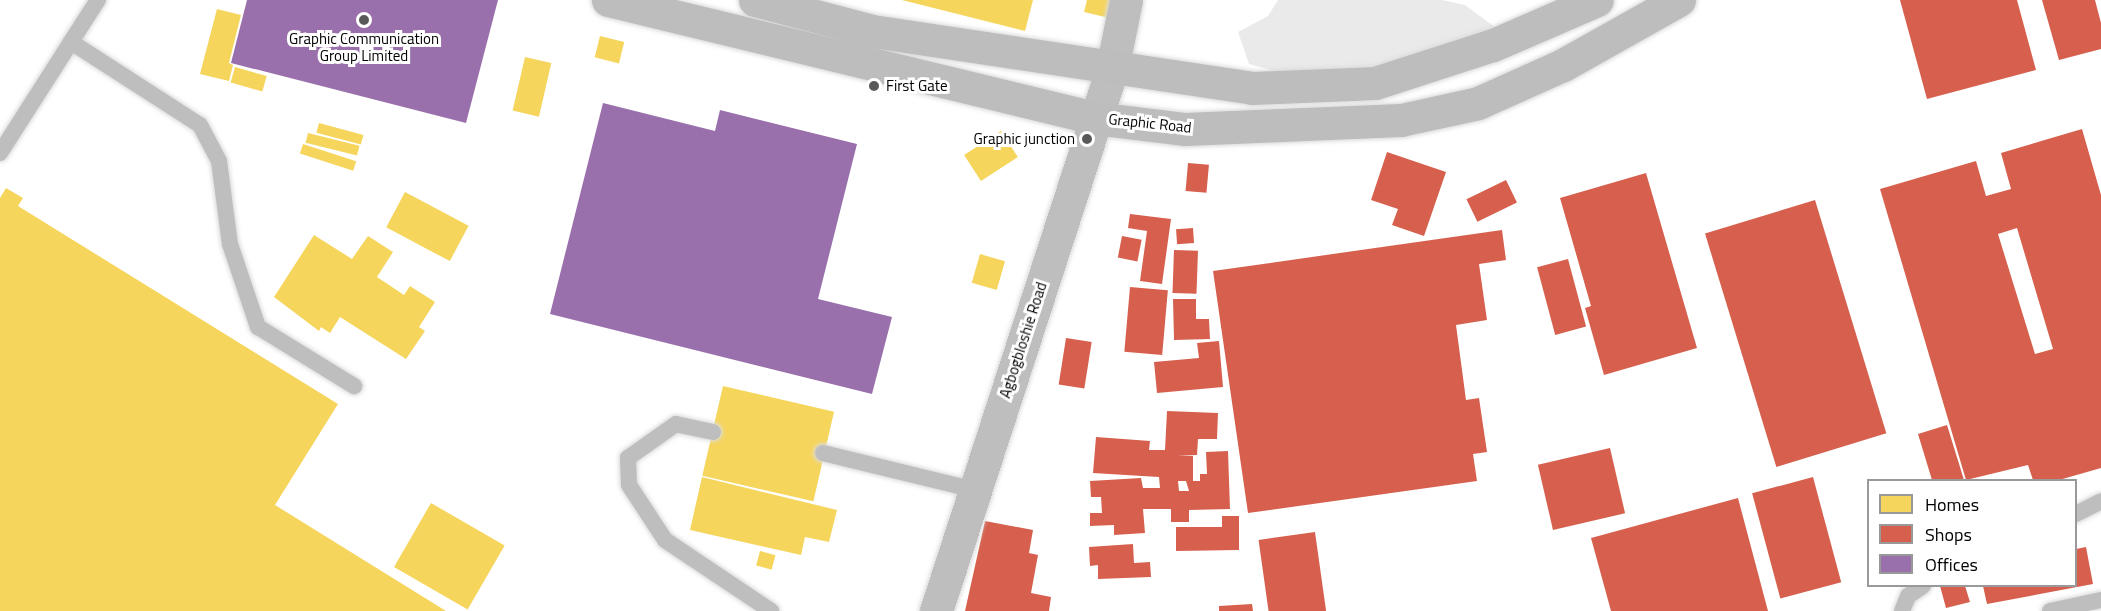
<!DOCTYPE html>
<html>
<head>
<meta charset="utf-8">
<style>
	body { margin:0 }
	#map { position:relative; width:2101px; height:611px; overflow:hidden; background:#fff; font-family:"Titillium Web",sans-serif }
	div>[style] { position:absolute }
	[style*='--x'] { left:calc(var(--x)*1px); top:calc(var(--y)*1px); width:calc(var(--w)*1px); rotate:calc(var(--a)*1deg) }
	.green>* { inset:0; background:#eaeaea }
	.homes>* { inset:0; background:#f6d55c; transform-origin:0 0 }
	.shops>* { inset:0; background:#d6604d; transform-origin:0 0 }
	.offices>* { inset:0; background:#9970ab }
	.roads { filter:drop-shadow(0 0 2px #dbdbdb) drop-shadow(0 0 2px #dbdbdb) }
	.lane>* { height:16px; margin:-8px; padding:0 8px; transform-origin:8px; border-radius:8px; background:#bebebe }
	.street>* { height:33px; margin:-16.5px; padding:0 16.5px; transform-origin:16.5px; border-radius:16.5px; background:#bebebe }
	.primary>* { height:33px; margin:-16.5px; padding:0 16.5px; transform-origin:16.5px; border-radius:16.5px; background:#bdbdbd }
	.dots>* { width:16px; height:16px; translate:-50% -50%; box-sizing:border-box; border:3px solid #fff; border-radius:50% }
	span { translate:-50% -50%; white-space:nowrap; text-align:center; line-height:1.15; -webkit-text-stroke:6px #fff; paint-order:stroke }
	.poi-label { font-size:15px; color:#000 }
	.left { translate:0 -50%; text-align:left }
	.right { translate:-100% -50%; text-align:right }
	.street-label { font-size:15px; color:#000 }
	.legend { position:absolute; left:1867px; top:479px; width:210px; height:108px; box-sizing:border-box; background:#fff; border:2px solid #999; margin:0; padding:8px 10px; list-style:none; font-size:18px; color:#000 }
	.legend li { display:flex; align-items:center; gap:12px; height:30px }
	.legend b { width:30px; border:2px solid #999 }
</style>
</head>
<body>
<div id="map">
	<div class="green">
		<div style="clip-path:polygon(1278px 0,1442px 0,1465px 5px,1496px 28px,1372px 70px,1278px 72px,1249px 64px,1238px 32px,1268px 16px)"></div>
	</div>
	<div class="homes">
		<div style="clip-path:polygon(902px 0,1033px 0,1025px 31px)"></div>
		<div style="clip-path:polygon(1087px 0,1123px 0,1118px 20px,1084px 12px)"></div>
		<div style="clip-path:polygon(217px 9px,241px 15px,229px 63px,233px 65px,229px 81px,200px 74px)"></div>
		<div style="left:600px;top:36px;width:25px;height:22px;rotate:14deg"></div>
		<div style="left:525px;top:57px;width:27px;height:55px;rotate:13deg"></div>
		<div style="left:235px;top:67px;width:33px;height:16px;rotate:16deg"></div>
		<div style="left:319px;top:123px;width:46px;height:10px;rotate:15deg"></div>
		<div style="left:1001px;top:131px;width:31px;height:44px;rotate:57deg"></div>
		<div style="left:308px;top:133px;width:53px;height:10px;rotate:14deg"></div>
		<div style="left:303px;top:144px;width:56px;height:10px;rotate:18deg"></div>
		<div style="clip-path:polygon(6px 188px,23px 198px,18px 206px,338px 404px,275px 505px,446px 611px,0 611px,0 198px)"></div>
		<div style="left:405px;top:192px;width:72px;height:40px;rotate:28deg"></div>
		<div style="clip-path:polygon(314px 235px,352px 259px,368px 236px,393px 252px,377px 277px,404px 295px,410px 286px,435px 302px,419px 327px,425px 331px,406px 359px,340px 317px,330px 333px,321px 327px,319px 331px,274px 297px)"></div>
		<div style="left:980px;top:254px;width:26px;height:30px;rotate:16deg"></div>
		<div style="left:723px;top:386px;width:114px;height:92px;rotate:13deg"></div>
		<div style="clip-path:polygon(702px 477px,837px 510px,829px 542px,805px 537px,801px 555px,690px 530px)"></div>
		<div style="left:431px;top:503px;width:85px;height:74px;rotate:30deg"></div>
		<div style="left:760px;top:551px;width:16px;height:15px;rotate:15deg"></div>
	</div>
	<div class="shops">
		<div style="clip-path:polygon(1900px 0,2017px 0,2036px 70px,1927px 99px)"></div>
		<div style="clip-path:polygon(2042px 0,2095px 0,2101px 23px,2101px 49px,2059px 60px)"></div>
		<div style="clip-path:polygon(evenodd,2082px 129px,2101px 195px,2101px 468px,2059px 480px,2033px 480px,2028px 465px,1966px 480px,1880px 189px,1976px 161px,1986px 196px,2011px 189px,2001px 153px,2082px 129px,2017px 228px,2053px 349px,2035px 354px,1998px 234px,2017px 228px)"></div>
		<div style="clip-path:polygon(1387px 152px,1446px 172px,1424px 236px,1392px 225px,1398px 209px,1371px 200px)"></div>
		<div style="left:1188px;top:163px;width:21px;height:28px;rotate:5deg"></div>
		<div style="clip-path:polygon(1646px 173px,1697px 348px,1604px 375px,1585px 308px,1591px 306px,1560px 198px)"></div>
		<div style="left:1506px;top:180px;width:25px;height:44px;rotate:64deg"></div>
		<div style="left:1815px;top:200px;width:244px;height:115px;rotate:73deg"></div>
		<div style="clip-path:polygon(1130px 214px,1171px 219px,1162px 284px,1140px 281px,1147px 231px,1128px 228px)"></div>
		<div style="left:1193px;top:228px;width:15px;height:17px;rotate:86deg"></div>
		<div style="clip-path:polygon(1502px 230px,1506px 260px,1479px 264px,1487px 320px,1456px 325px,1466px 400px,1479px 398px,1487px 452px,1473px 454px,1477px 481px,1248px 513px,1213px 271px)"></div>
		<div style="left:1122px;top:236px;width:20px;height:22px;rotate:11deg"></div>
		<div style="left:1174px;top:250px;width:24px;height:43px;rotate:2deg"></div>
		<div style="left:1568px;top:259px;width:70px;height:32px;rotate:75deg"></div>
		<div style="left:1130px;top:287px;width:38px;height:65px;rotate:5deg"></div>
		<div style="clip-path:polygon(1173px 299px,1196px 299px,1196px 319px,1209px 319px,1210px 339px,1174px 340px)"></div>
		<div style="left:1066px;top:338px;width:26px;height:47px;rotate:9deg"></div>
		<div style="clip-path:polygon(1219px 341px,1223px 387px,1157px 393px,1154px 362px,1199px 358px,1197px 343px)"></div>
		<div style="clip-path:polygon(evenodd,1167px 411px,1218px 413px,1217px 439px,1198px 439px,1197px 455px,1177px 456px,1193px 456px,1193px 481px,1200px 481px,1200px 474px,1207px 474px,1206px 452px,1228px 451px,1230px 509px,1189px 510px,1189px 522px,1171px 522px,1171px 509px,1143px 509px,1145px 533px,1114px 535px,1114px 525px,1090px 526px,1090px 513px,1102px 513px,1101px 497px,1091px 497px,1090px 481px,1141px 478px,1143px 488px,1160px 488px,1159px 477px,1093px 473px,1096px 437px,1150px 441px,1149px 450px,1165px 450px,1167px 411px,1178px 481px,1186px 481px,1189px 491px,1179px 491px,1178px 481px)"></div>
		<div style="clip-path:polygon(1947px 425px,1964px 480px,1932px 480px,1918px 434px)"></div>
		<div style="left:1610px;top:448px;width:67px;height:74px;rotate:77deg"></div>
		<div style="left:1813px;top:477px;width:109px;height:63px;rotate:75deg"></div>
		<div style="clip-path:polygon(1738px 498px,1768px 611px,1611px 611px,1591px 538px)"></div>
		<div style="clip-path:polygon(1222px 516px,1239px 516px,1239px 550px,1176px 551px,1176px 527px,1222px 527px)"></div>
		<div style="clip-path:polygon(985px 521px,1033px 530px,1029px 553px,1038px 555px,1031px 593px,1051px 597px,1049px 611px,965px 611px)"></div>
		<div style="left:1315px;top:532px;width:80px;height:57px;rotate:82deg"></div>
		<div style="clip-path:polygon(1133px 544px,1134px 563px,1150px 562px,1151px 577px,1098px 579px,1098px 565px,1090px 566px,1089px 547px)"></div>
		<div style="clip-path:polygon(2086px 547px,2093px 584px,1987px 604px,1983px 586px,2076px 586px,2076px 549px)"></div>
		<div style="clip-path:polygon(1940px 586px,1965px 586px,1970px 602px,1946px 608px)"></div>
		<div style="clip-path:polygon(1252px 604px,1253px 611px,1219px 611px,1219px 606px)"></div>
	</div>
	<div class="offices">
		<div style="clip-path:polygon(247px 0,498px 0,466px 123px,231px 63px)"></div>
		<div style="clip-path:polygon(603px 103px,715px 131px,720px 110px,857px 144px,818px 299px,892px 317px,872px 394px,550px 314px)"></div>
	</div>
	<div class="roads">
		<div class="lane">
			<div style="--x:71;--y:42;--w:153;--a:32.8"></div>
			<div style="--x:200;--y:125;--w:41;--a:62.2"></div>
			<div style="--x:219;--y:161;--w:84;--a:82.5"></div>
			<div style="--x:230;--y:244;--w:88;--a:71.4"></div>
			<div style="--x:258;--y:327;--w:113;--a:31.6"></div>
			<div style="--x:0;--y:153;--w:182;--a:-57.4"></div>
			<div style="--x:713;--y:432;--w:38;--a:-168"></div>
			<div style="--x:676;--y:424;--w:59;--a:144.7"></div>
			<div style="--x:628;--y:458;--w:27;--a:88"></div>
			<div style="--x:629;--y:485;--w:66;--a:56.8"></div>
			<div style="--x:665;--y:540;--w:128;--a:33.8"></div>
			<div style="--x:823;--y:453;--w:156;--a:13.7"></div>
			<div style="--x:2076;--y:514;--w:28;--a:-27"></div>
			<div style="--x:1902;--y:611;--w:16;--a:-68"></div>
			<div style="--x:1908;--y:596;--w:18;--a:-34"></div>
			<div style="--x:2050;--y:611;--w:52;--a:-12.2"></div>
		</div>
		<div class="street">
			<div style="--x:936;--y:611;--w:570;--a:-72.01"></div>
			<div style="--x:1112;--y:69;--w:70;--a:-78.5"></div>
		</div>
		<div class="primary">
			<div style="--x:608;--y:0;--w:501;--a:13.62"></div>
			<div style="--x:1095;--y:118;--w:91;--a:7"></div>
			<div style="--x:1185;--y:129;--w:216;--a:-2.4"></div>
			<div style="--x:1401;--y:120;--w:79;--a:-12.4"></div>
			<div style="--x:1478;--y:103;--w:93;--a:-24.1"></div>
			<div style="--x:1563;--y:65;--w:133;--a:-29.3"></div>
			<div style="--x:755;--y:0;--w:121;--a:14.8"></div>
			<div style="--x:872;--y:31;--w:384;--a:8.5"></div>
			<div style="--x:1252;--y:88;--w:123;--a:-2.3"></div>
			<div style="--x:1375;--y:83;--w:124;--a:-17.9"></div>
			<div style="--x:1493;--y:45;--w:113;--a:-23.4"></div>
		</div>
	</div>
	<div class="dots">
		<div style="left:364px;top:20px;background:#595959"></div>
		<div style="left:874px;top:86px;background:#595959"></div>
		<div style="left:1087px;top:139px;background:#595959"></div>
	</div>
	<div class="poi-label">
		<span style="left:364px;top:47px">Graphic Communication<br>Group Limited</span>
		<span class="left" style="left:886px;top:86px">First Gate</span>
		<span class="right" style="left:1075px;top:139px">Graphic junction</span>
	</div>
	<div class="street-label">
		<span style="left:1150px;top:123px;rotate:6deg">Graphic Road</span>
		<span style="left:1023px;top:340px;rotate:-72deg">Agbogbloshie Road</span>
	</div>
	<ul class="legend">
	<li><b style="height:16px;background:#f6d55c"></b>Homes</li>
	<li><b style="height:16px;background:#d6604d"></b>Shops</li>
	<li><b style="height:16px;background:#9970ab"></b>Offices</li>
	</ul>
</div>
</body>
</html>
